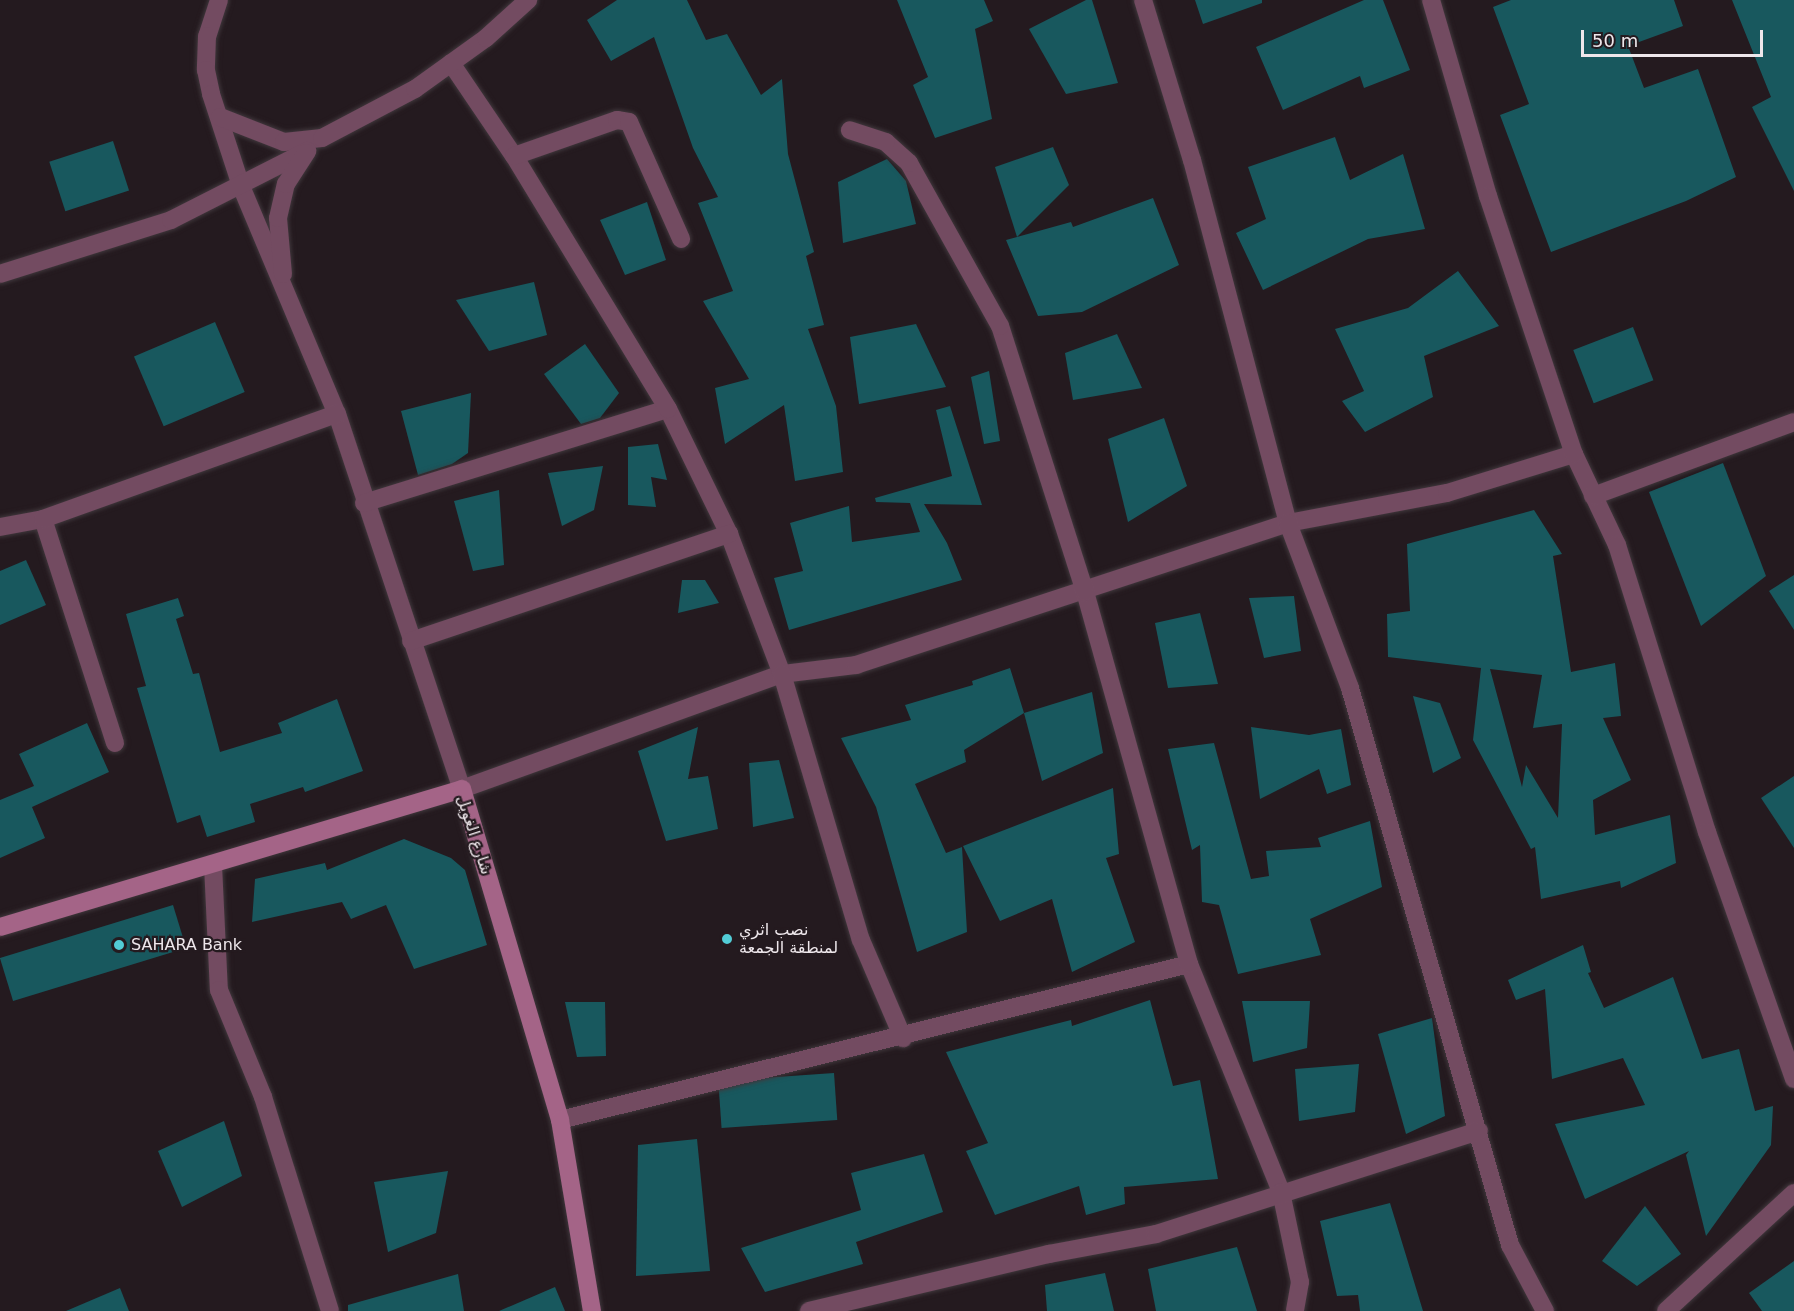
<!DOCTYPE html>
<html>
<head>
<meta charset="utf-8">
<style>
	body { margin:0 }
	#map { position:relative; width:1794px; height:1311px; overflow:hidden; background:#241a1f; font-family:"DejaVu Sans","Noto Naskh Arabic",sans-serif }
	div>[style] { position:absolute }
	[style*='--x'] { left:calc(var(--x)*1px); top:calc(var(--y)*1px); width:calc(var(--w)*1px); rotate:calc(var(--a)*1deg) }
	.building>* { inset:0; background:#18585e; transform-origin:0 0 }
	.roads { filter:drop-shadow(0 0 2px #40373c) drop-shadow(0 0 2px #40373c) }
	.street>* { height:18px; margin:-9px; padding:0 9px; transform-origin:9px; border-radius:9px; background:#734b61 }
	.secondary>* { height:18px; margin:-9px; padding:0 9px; transform-origin:9px; border-radius:9px; background:#a46487 }
	.dots>* { width:16px; height:16px; translate:-50% -50%; box-sizing:border-box; border:3px solid #241a1f; border-radius:50% }
	span { translate:-50% -50%; white-space:nowrap; text-align:center; line-height:1.15; -webkit-text-stroke:4.5px #241a1f; paint-order:stroke }
	.street-label { font-size:16px; color:#eee7eb }
	.poi-label { font-size:16px; color:#eee7eb }
	.left { translate:0 -50%; text-align:left }
	.scale { position:absolute; left:1581px; top:30px; width:182px; height:27px; box-sizing:border-box; border:3px solid #eee7eb; border-top:0; padding-left:8px; font-size:18px; line-height:21px; white-space:nowrap; color:#eee7eb; -webkit-text-stroke:4px #241a1f; paint-order:stroke }
</style>
</head>
<body>
<div id="map">
	<div class="building">
		<div style="clip-path:polygon(617px 0,687px 0,706px 40px,727px 34px,761px 95px,782px 79px,788px 154px,814px 252px,806px 256px,824px 325px,808px 329px,836px 406px,843px 472px,795px 481px,784px 405px,725px 444px,715px 388px,749px 379px,703px 301px,733px 291px,698px 203px,718px 197px,693px 148px,654px 37px,611px 61px,587px 20px)"></div>
		<div style="clip-path:polygon(897px 0,984px 0,993px 21px,975px 29px,992px 119px,935px 138px,913px 85px,928px 77px)"></div>
		<div style="clip-path:polygon(1086px 0,1092px 0,1118px 83px,1066px 94px,1029px 29px)"></div>
		<div style="clip-path:polygon(1195px 0,1262px 0,1262px 3px,1203px 24px)"></div>
		<div style="clip-path:polygon(1364px 0,1383px 0,1410px 70px,1364px 88px,1360px 76px,1283px 110px,1256px 47px)"></div>
		<div style="clip-path:polygon(1511px 0,1674px 0,1683px 26px,1628px 46px,1644px 88px,1698px 69px,1736px 177px,1686px 201px,1551px 252px,1500px 115px,1529px 104px,1493px 7px)"></div>
		<div style="clip-path:polygon(1732px 0,1794px 0,1794px 191px,1752px 107px,1771px 97px)"></div>
		<div style="clip-path:polygon(1335px 137px,1350px 180px,1403px 154px,1425px 229px,1368px 239px,1263px 290px,1236px 233px,1266px 219px,1248px 167px)"></div>
		<div style="left:113px;top:141px;width:52px;height:67px;rotate:72deg"></div>
		<div style="clip-path:polygon(1053px 147px,1069px 185px,1017px 237px,995px 167px)"></div>
		<div style="clip-path:polygon(887px 159px,906px 181px,916px 224px,843px 243px,838px 182px)"></div>
		<div style="clip-path:polygon(1153px 198px,1179px 265px,1082px 312px,1038px 316px,1006px 240px,1071px 222px,1073px 227px)"></div>
		<div style="clip-path:polygon(647px 202px,666px 260px,625px 275px,600px 220px)"></div>
		<div style="clip-path:polygon(1458px 271px,1499px 326px,1424px 356px,1433px 397px,1365px 432px,1342px 401px,1364px 391px,1335px 329px,1408px 308px)"></div>
		<div style="clip-path:polygon(534px 282px,547px 335px,489px 351px,456px 300px)"></div>
		<div style="left:215px;top:322px;width:76px;height:88px;rotate:67deg"></div>
		<div style="clip-path:polygon(916px 324px,946px 387px,859px 404px,850px 337px)"></div>
		<div style="left:1633px;top:327px;width:57px;height:64px;rotate:69deg"></div>
		<div style="clip-path:polygon(1117px 334px,1142px 388px,1073px 400px,1065px 353px)"></div>
		<div style="clip-path:polygon(585px 344px,619px 393px,600px 418px,581px 424px,544px 374px)"></div>
		<div style="clip-path:polygon(989px 371px,1000px 441px,984px 444px,971px 377px)"></div>
		<div style="clip-path:polygon(471px 393px,468px 453px,452px 464px,418px 475px,401px 411px)"></div>
		<div style="clip-path:polygon(950px 406px,982px 505px,924px 504px,947px 543px,962px 580px,789px 630px,774px 578px,803px 571px,790px 523px,849px 506px,852px 542px,920px 532px,910px 503px,876px 502px,875px 498px,952px 476px,936px 410px)"></div>
		<div style="clip-path:polygon(1164px 418px,1187px 486px,1128px 522px,1108px 439px)"></div>
		<div style="clip-path:polygon(658px 444px,667px 480px,651px 477px,656px 507px,628px 505px,628px 447px)"></div>
		<div style="clip-path:polygon(1723px 463px,1766px 576px,1701px 626px,1649px 492px)"></div>
		<div style="clip-path:polygon(603px 466px,594px 510px,562px 526px,548px 473px)"></div>
		<div style="clip-path:polygon(499px 490px,504px 565px,473px 571px,454px 501px)"></div>
		<div style="clip-path:polygon(evenodd,1534px 510px,1562px 554px,1553px 556px,1571px 672px,1615px 663px,1621px 716px,1603px 718px,1631px 780px,1593px 800px,1595px 835px,1670px 815px,1676px 863px,1621px 888px,1620px 881px,1541px 899px,1535px 847px,1531px 849px,1473px 740px,1481px 668px,1388px 657px,1387px 614px,1410px 611px,1407px 544px,1534px 510px,1490px 669px,1542px 675px,1533px 728px,1562px 724px,1558px 818px,1526px 765px,1522px 787px,1490px 669px)"></div>
		<div style="clip-path:polygon(26px 560px,46px 605px,0 625px,0 571px)"></div>
		<div style="clip-path:polygon(1794px 575px,1794px 630px,1769px 591px)"></div>
		<div style="clip-path:polygon(682px 580px,705px 580px,719px 603px,678px 613px)"></div>
		<div style="clip-path:polygon(1294px 596px,1301px 651px,1264px 658px,1249px 598px)"></div>
		<div style="clip-path:polygon(178px 598px,184px 616px,176px 619px,193px 674px,199px 673px,220px 752px,282px 733px,278px 723px,337px 699px,363px 771px,305px 792px,303px 787px,250px 804px,255px 822px,207px 837px,200px 815px,177px 823px,137px 688px,146px 686px,126px 614px)"></div>
		<div style="clip-path:polygon(1200px 613px,1218px 684px,1168px 688px,1155px 623px)"></div>
		<div style="clip-path:polygon(1010px 668px,1024px 713px,964px 750px,966px 762px,915px 784px,946px 853px,962px 847px,967px 932px,917px 952px,876px 807px,841px 738px,911px 720px,905px 705px,973px 685px,972px 681px)"></div>
		<div style="clip-path:polygon(1092px 692px,1103px 753px,1042px 781px,1024px 713px)"></div>
		<div style="clip-path:polygon(1413px 696px,1440px 703px,1461px 758px,1433px 773px)"></div>
		<div style="clip-path:polygon(87px 723px,109px 772px,32px 807px,45px 838px,0 858px,0 800px,34px 786px,19px 754px)"></div>
		<div style="clip-path:polygon(698px 727px,688px 779px,708px 776px,718px 829px,666px 841px,638px 751px)"></div>
		<div style="clip-path:polygon(1251px 727px,1309px 735px,1341px 729px,1351px 785px,1327px 794px,1319px 769px,1260px 799px)"></div>
		<div style="clip-path:polygon(1214px 743px,1251px 879px,1269px 876px,1266px 851px,1321px 847px,1318px 838px,1370px 821px,1382px 887px,1310px 919px,1321px 955px,1238px 974px,1219px 905px,1202px 902px,1200px 845px,1192px 850px,1168px 749px)"></div>
		<div style="clip-path:polygon(779px 760px,794px 818px,753px 827px,749px 763px)"></div>
		<div style="clip-path:polygon(1794px 776px,1794px 848px,1761px 798px)"></div>
		<div style="clip-path:polygon(1113px 788px,1119px 854px,1106px 858px,1135px 942px,1072px 972px,1052px 899px,1000px 921px,963px 846px)"></div>
		<div style="clip-path:polygon(404px 839px,451px 858px,465px 870px,487px 945px,414px 969px,386px 905px,351px 919px,342px 902px,252px 922px,255px 879px,325px 863px,327px 870px)"></div>
		<div style="left:173px;top:905px;width:45px;height:181px;rotate:73deg"></div>
		<div style="clip-path:polygon(1583px 945px,1591px 972px,1588px 973px,1604px 1008px,1673px 977px,1702px 1059px,1739px 1049px,1755px 1111px,1773px 1106px,1771px 1145px,1706px 1236px,1686px 1155px,1689px 1151px,1585px 1199px,1555px 1124px,1645px 1105px,1623px 1058px,1552px 1079px,1545px 989px,1516px 1000px,1508px 980px)"></div>
		<div style="clip-path:polygon(1150px 1000px,1173px 1086px,1200px 1080px,1218px 1179px,1124px 1187px,1125px 1204px,1086px 1215px,1079px 1186px,995px 1215px,966px 1151px,988px 1143px,946px 1052px,1071px 1020px,1072px 1026px)"></div>
		<div style="clip-path:polygon(1242px 1001px,1310px 1001px,1307px 1048px,1253px 1062px)"></div>
		<div style="clip-path:polygon(565px 1002px,605px 1002px,606px 1056px,577px 1057px)"></div>
		<div style="clip-path:polygon(1432px 1018px,1445px 1116px,1406px 1134px,1378px 1034px)"></div>
		<div style="clip-path:polygon(1359px 1064px,1355px 1112px,1299px 1121px,1295px 1069px)"></div>
		<div style="left:834px;top:1073px;width:47px;height:116px;rotate:86deg"></div>
		<div style="clip-path:polygon(224px 1121px,242px 1176px,182px 1207px,158px 1151px)"></div>
		<div style="clip-path:polygon(697px 1139px,710px 1271px,636px 1276px,638px 1145px)"></div>
		<div style="clip-path:polygon(924px 1154px,943px 1212px,856px 1242px,863px 1264px,765px 1292px,741px 1248px,861px 1210px,851px 1173px)"></div>
		<div style="clip-path:polygon(448px 1171px,436px 1233px,388px 1252px,374px 1182px)"></div>
		<div style="clip-path:polygon(1390px 1203px,1423px 1311px,1360px 1311px,1358px 1295px,1337px 1296px,1320px 1221px)"></div>
		<div style="clip-path:polygon(1645px 1206px,1681px 1254px,1637px 1286px,1602px 1261px)"></div>
		<div style="clip-path:polygon(1237px 1247px,1257px 1311px,1156px 1311px,1148px 1269px)"></div>
		<div style="clip-path:polygon(1794px 1261px,1794px 1311px,1762px 1311px,1749px 1293px)"></div>
		<div style="clip-path:polygon(1105px 1273px,1114px 1311px,1047px 1311px,1045px 1285px)"></div>
		<div style="clip-path:polygon(458px 1274px,464px 1311px,348px 1311px,348px 1305px)"></div>
		<div style="clip-path:polygon(555px 1287px,565px 1311px,499px 1311px)"></div>
		<div style="clip-path:polygon(120px 1288px,129px 1311px,66px 1311px)"></div>
	</div>
	<div class="roads">
		<div class="street">
			<div style="--x:219;--y:0;--w:38;--a:108"></div>
			<div style="--x:207;--y:36;--w:34;--a:92"></div>
			<div style="--x:206;--y:70;--w:25;--a:78"></div>
			<div style="--x:211;--y:94;--w:97;--a:71.9"></div>
			<div style="--x:241;--y:186;--w:247;--a:67.2"></div>
			<div style="--x:337;--y:414;--w:395;--a:71.6"></div>
			<div style="--x:462;--y:789;--w:340;--a:-19.8"></div>
			<div style="--x:782;--y:674;--w:75;--a:-6.9"></div>
			<div style="--x:856;--y:665;--w:455;--a:-18.2"></div>
			<div style="--x:1288;--y:523;--w:162;--a:-10.7"></div>
			<div style="--x:1447;--y:493;--w:133;--a:-17.1"></div>
			<div style="--x:1574;--y:454;--w:101;--a:64.7"></div>
			<div style="--x:1617;--y:545;--w:301;--a:72.6"></div>
			<div style="--x:1707;--y:832;--w:262;--a:70.6"></div>
			<div style="--x:1143;--y:0;--w:167;--a:73"></div>
			<div style="--x:1192;--y:160;--w:375;--a:75.2"></div>
			<div style="--x:1288;--y:523;--w:176;--a:69.4"></div>
			<div style="--x:1350;--y:688;--w:580;--a:73.97"></div>
			<div style="--x:1510;--y:1245;--w:75;--a:62.1"></div>
			<div style="--x:1431;--y:0;--w:204;--a:73.8"></div>
			<div style="--x:1488;--y:196;--w:272;--a:71.6"></div>
			<div style="--x:451;--y:63;--w:112;--a:55.9"></div>
			<div style="--x:220;--y:117;--w:69;--a:21.3"></div>
			<div style="--x:284;--y:142;--w:38;--a:-6"></div>
			<div style="--x:322;--y:138;--w:105;--a:-27.8"></div>
			<div style="--x:415;--y:89;--w:87;--a:-35.7"></div>
			<div style="--x:486;--y:38;--w:57;--a:-42.1"></div>
			<div style="--x:0;--y:274;--w:179;--a:-17.5"></div>
			<div style="--x:171;--y:220;--w:153;--a:-26.9"></div>
			<div style="--x:283;--y:274;--w:56;--a:-95.1"></div>
			<div style="--x:278;--y:218;--w:35;--a:-77"></div>
			<div style="--x:286;--y:184;--w:37;--a:-57"></div>
			<div style="--x:668;--y:409;--w:139;--a:64"></div>
			<div style="--x:729;--y:534;--w:150;--a:69.3"></div>
			<div style="--x:782;--y:674;--w:277;--a:73.5"></div>
			<div style="--x:861;--y:940;--w:107;--a:66.8"></div>
			<div style="--x:1593;--y:496;--w:214;--a:-20.2"></div>
			<div style="--x:364;--y:503;--w:318;--a:-17.2"></div>
			<div style="--x:668;--y:409;--w:296;--a:-121.3"></div>
			<div style="--x:514;--y:156;--w:109;--a:-19.3"></div>
			<div style="--x:617;--y:120;--w:12;--a:9"></div>
			<div style="--x:629;--y:122;--w:128;--a:66"></div>
			<div style="--x:0;--y:527;--w:44;--a:-10.5"></div>
			<div style="--x:411;--y:641;--w:336;--a:-18.6"></div>
			<div style="--x:115;--y:743;--w:235;--a:-107.8"></div>
			<div style="--x:43;--y:519;--w:312;--a:-19.7"></div>
			<div style="--x:213;--y:865;--w:125;--a:87.3"></div>
			<div style="--x:219;--y:990;--w:116;--a:67.6"></div>
			<div style="--x:263;--y:1097;--w:224;--a:72.6"></div>
			<div style="--x:1189;--y:964;--w:246;--a:68"></div>
			<div style="--x:1281;--y:1192;--w:92;--a:78.1"></div>
			<div style="--x:1300;--y:1282;--w:29;--a:100"></div>
			<div style="--x:560;--y:1120;--w:648;--a:-13.93"></div>
			<div style="--x:1189;--y:964;--w:386;--a:-105.6"></div>
			<div style="--x:1085;--y:592;--w:279;--a:-107.7"></div>
			<div style="--x:1000;--y:326;--w:187;--a:-119.2"></div>
			<div style="--x:909;--y:163;--w:31;--a:-138"></div>
			<div style="--x:886;--y:142;--w:38;--a:-162"></div>
			<div style="--x:809;--y:1311;--w:247;--a:-13.4"></div>
			<div style="--x:1049;--y:1254;--w:109;--a:-10.6"></div>
			<div style="--x:1156;--y:1234;--w:339;--a:-17.7"></div>
			<div style="--x:1666;--y:1311;--w:174;--a:-42.7"></div>
		</div>
		<div class="secondary">
			<div style="--x:0;--y:927;--w:482;--a:-16.6"></div>
			<div style="--x:462;--y:789;--w:345;--a:73.5"></div>
			<div style="--x:560;--y:1120;--w:194;--a:80.5"></div>
		</div>
	</div>
	<div class="dots">
		<div style="left:727px;top:939px;background:#52ccd6"></div>
		<div style="left:119px;top:945px;background:#52ccd6"></div>
	</div>
	<div class="street-label">
		<span style="left:474px;top:835px;rotate:72deg">شارع الغويل</span>
	</div>
	<div class="poi-label">
		<span class="left" style="left:739px;top:939px">نصب اثري<br>لمنطقة الجمعة</span>
		<span class="left" style="left:131px;top:945px">SAHARA Bank</span>
	</div>
	<div class="scale">50 m</div>
</div>
</body>
</html>
